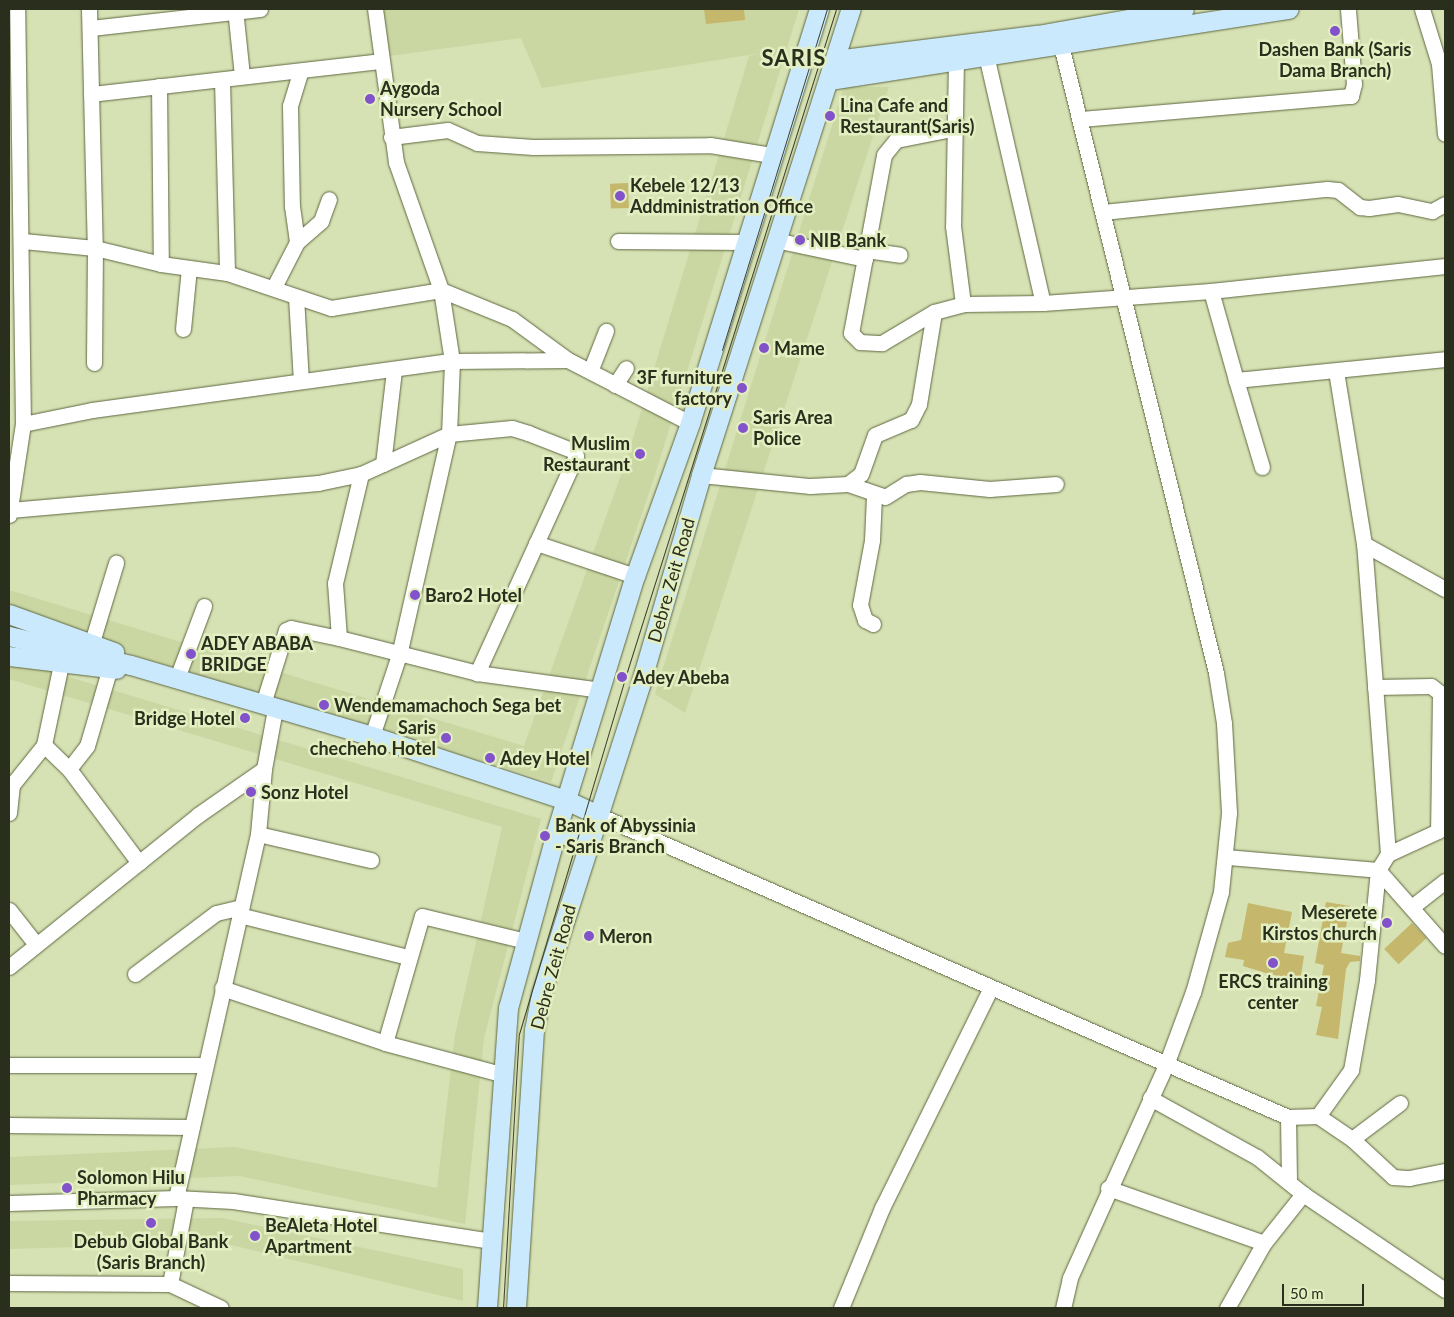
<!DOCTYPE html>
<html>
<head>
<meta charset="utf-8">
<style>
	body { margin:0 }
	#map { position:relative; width:1454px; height:1317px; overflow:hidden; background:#d6e1b4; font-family:Lato,sans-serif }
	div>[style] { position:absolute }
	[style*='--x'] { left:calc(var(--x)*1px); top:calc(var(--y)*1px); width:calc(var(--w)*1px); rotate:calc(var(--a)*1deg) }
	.built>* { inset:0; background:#cad7a3 }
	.building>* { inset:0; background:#c5b76b; transform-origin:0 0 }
	.roads { filter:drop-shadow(0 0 1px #5f6840) drop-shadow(0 0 1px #5f6840) }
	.minor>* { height:15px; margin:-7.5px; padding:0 7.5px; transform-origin:7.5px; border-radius:7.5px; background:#fff }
	.major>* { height:19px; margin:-9.5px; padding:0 9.5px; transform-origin:9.5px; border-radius:9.5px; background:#cbe9fd }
	.tram>* { height:1px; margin:-0.5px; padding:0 0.5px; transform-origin:0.5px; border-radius:0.5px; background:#3c402c }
	.dots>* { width:14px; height:14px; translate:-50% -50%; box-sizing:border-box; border:2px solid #e3eec1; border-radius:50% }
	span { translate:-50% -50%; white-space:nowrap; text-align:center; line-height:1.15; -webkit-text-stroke:5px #e3eec1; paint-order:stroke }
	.poi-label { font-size:18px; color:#2a2e1d; font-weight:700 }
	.left { translate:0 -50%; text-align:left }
	.right { translate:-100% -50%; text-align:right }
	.street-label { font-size:18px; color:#2a2e1d }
	.district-label { font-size:22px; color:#2a2e1d; font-weight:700; letter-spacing:1px }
	.frame { position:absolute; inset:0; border:10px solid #2a2e1d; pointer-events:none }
	.scale { position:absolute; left:1282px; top:1284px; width:82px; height:22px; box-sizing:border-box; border:2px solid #2a2e1d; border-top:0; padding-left:6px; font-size:15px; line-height:18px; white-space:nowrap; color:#2a2e1d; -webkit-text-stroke:4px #e3eec1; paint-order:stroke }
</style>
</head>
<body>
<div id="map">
	<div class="built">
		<div style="clip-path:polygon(377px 9px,799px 9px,655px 475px,551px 782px,9px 617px,9px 590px,524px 746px,627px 458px,749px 56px,761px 53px,542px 88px,521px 38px,382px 57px)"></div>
		<div style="clip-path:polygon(844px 87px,889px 87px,685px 713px,655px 694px)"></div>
		<div style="clip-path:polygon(9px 659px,541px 819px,484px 1038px,465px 1224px,240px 1176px,9px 1185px,9px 1157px,235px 1147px,437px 1188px,455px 1035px,502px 827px,9px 679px)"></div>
		<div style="clip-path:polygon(222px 1218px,463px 1269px,463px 1301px,223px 1243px,9px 1249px,9px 1221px)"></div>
	</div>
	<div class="building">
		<div style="clip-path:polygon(704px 9px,744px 9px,745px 20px,706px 24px)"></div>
		<div style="left:628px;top:183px;width:25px;height:18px;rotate:88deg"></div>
		<div style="clip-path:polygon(1326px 902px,1350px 906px,1341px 953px,1360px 956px,1360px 961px,1350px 962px,1346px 969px,1338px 1039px,1316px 1035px,1322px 1007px,1316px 1006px,1324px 965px,1315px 963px)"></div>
		<div style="clip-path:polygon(1248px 903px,1292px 912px,1284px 953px,1304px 956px,1299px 988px,1277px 984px,1278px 977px,1243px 966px,1244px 960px,1225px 957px,1228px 943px,1241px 940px)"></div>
		<div style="left:1412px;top:923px;width:21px;height:38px;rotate:47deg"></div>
	</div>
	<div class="roads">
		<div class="minor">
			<div style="--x:89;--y:9;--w:239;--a:88.6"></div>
			<div style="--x:95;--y:248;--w:68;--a:13.6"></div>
			<div style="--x:161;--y:264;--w:67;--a:7.8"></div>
			<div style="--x:227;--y:273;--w:110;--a:18.6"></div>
			<div style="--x:331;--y:308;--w:111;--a:-9.3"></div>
			<div style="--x:441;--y:290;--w:77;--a:22.2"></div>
			<div style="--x:512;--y:319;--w:69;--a:36.2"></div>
			<div style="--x:568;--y:360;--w:137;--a:27.3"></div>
			<div style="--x:235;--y:9;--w:67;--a:84"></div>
			<div style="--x:1422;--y:9;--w:58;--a:72.8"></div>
			<div style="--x:1439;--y:64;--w:70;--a:85.1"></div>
			<div style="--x:91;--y:28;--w:170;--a:-6.4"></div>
			<div style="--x:1058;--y:33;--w:659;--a:76.13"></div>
			<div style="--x:1216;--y:673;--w:51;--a:80.9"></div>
			<div style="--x:1224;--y:723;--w:90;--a:86.8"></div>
			<div style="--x:1229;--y:813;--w:79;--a:95.8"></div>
			<div style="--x:1221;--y:892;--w:104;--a:105.6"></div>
			<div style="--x:1193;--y:992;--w:78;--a:110.3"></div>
			<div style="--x:1166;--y:1065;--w:234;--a:114.3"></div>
			<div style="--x:1070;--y:1278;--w:31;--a:103"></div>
			<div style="--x:986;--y:55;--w:254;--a:77.1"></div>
			<div style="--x:956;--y:59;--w:167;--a:91"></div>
			<div style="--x:953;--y:226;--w:79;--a:82.7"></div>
			<div style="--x:300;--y:73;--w:34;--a:107"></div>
			<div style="--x:290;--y:106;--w:100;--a:88.9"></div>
			<div style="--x:292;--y:206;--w:36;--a:82"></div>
			<div style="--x:297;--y:242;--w:32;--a:-41"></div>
			<div style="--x:321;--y:221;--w:23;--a:-70"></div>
			<div style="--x:222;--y:80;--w:193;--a:88.5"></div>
			<div style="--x:159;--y:86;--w:178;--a:89.4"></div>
			<div style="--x:91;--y:94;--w:292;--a:-6.5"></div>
			<div style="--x:1081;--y:119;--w:271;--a:-4.9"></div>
			<div style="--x:1351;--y:96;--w:12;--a:-76"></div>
			<div style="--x:1354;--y:84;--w:75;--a:-94.6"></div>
			<div style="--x:957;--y:128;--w:62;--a:168.9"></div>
			<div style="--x:896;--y:140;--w:19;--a:129"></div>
			<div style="--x:884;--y:155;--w:181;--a:100.5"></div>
			<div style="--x:851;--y:333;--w:13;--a:45"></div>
			<div style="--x:860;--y:342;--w:22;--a:3"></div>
			<div style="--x:882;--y:343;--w:61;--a:-30.8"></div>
			<div style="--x:934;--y:312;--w:30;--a:-15"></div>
			<div style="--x:963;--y:304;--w:80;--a:-0.7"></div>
			<div style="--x:1043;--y:303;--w:168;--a:-4.1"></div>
			<div style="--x:1211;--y:291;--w:92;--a:74.3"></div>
			<div style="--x:1236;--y:380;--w:210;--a:-5.7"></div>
			<div style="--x:391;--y:137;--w:57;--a:-7"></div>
			<div style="--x:448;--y:130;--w:32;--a:24"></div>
			<div style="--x:477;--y:143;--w:56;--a:4.1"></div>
			<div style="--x:533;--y:147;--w:177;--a:-0.6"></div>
			<div style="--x:710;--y:145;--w:62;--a:9.3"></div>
			<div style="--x:1103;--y:212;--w:225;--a:-5.9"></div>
			<div style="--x:1327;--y:189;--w:11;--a:5"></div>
			<div style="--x:1338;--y:190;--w:28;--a:38"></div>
			<div style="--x:1360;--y:207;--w:9;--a:6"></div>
			<div style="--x:1369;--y:208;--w:29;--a:-8"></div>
			<div style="--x:1398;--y:204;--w:35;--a:12"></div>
			<div style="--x:1432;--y:211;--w:15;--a:-28"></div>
			<div style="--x:775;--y:240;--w:92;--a:11.9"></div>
			<div style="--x:23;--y:241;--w:72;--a:5.6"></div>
			<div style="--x:95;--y:248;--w:115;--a:90.5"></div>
			<div style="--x:618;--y:241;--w:127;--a:0.5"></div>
			<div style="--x:866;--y:250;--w:34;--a:8"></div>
			<div style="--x:274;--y:287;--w:51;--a:-62.9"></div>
			<div style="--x:1211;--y:291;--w:235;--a:-6.1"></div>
			<div style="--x:296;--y:297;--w:84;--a:86.6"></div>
			<div style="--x:183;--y:329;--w:61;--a:-84.4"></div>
			<div style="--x:591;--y:369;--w:41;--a:-68.5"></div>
			<div style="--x:1336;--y:371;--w:175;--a:80.8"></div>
			<div style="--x:1236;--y:380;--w:91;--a:73.4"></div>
			<div style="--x:615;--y:385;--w:20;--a:-57"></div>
			<div style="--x:23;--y:424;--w:70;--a:-11.5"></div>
			<div style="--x:92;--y:410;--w:363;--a:-7.8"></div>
			<div style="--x:452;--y:361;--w:116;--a:-0.5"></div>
			<div style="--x:383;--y:464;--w:94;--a:-83.3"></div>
			<div style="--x:361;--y:474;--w:112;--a:103.4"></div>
			<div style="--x:335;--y:583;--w:55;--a:85.8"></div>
			<div style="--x:339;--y:638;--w:142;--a:14.2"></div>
			<div style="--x:477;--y:673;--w:125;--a:7.8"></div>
			<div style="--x:701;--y:475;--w:110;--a:5.8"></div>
			<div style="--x:810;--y:486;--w:38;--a:-3"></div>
			<div style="--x:848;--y:484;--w:16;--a:-38"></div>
			<div style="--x:861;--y:474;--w:41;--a:-70.3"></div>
			<div style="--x:875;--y:435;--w:39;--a:-23"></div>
			<div style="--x:911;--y:420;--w:18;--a:-63"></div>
			<div style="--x:919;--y:404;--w:93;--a:-80.7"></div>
			<div style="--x:848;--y:484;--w:39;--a:19"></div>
			<div style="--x:885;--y:497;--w:25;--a:-32"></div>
			<div style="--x:906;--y:484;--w:14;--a:-8"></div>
			<div style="--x:920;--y:482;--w:70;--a:5.7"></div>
			<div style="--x:990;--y:489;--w:66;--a:-4.3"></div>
			<div style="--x:10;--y:510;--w:309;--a:-5"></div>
			<div style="--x:318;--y:483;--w:44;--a:-11.8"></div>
			<div style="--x:361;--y:474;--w:97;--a:-24.4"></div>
			<div style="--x:449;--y:434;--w:63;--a:-5.4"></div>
			<div style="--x:512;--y:428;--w:17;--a:17"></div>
			<div style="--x:528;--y:433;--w:49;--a:21.4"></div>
			<div style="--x:574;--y:451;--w:5;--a:68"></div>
			<div style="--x:576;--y:456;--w:239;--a:114.5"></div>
			<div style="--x:9;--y:515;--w:92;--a:-81.3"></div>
			<div style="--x:23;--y:424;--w:415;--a:-90.8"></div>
			<div style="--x:536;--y:543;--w:104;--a:18.4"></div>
			<div style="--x:873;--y:624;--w:9;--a:-153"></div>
			<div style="--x:865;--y:620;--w:16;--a:-108"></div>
			<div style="--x:860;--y:605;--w:66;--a:-79.5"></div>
			<div style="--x:872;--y:540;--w:44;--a:-87.4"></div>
			<div style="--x:92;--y:642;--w:83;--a:-73.1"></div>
			<div style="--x:61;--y:664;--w:83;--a:101.9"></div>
			<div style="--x:44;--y:745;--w:35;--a:44"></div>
			<div style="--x:69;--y:769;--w:117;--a:53.3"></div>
			<div style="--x:177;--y:678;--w:77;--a:-69.4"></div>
			<div style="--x:1375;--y:687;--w:56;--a:-1"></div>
			<div style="--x:1431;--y:686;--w:11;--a:38"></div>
			<div style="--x:1440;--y:693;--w:138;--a:90.8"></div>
			<div style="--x:1438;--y:831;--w:55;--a:155.3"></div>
			<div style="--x:263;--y:704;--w:77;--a:-72.7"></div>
			<div style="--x:286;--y:630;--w:5;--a:-22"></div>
			<div style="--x:291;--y:628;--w:49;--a:11.8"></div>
			<div style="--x:372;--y:736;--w:85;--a:-71.6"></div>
			<div style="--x:399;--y:655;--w:227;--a:-77.3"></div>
			<div style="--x:449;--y:434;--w:73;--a:-87.6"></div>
			<div style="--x:452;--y:361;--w:72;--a:-98.8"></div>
			<div style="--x:441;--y:290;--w:136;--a:-109.4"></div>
			<div style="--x:396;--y:162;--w:154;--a:-97.8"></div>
			<div style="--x:69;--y:769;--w:29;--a:-52"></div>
			<div style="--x:87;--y:746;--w:78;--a:-73.7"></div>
			<div style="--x:9;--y:813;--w:28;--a:-84"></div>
			<div style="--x:12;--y:785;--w:51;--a:-51.3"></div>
			<div style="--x:598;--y:815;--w:753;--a:23.64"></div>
			<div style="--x:258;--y:834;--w:116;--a:13"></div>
			<div style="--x:1227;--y:857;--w:152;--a:4.9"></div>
			<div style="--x:1378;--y:870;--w:101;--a:48.6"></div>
			<div style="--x:1413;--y:906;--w:41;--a:-38"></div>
			<div style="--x:9;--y:910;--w:42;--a:51.8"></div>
			<div style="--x:239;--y:915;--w:174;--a:14"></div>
			<div style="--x:9;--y:967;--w:243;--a:-38.8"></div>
			<div style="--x:198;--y:815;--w:80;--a:-34.9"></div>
			<div style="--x:264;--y:769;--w:61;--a:-79.6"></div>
			<div style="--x:135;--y:974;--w:101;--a:-37"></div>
			<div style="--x:216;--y:913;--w:26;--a:-13"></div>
			<div style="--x:222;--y:988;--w:172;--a:18.6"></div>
			<div style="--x:385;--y:1043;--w:132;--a:-73.8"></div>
			<div style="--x:422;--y:916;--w:107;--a:13.5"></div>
			<div style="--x:385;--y:1043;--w:120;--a:15"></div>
			<div style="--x:9;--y:1065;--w:194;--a:0"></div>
			<div style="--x:1150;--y:1098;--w:122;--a:28.9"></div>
			<div style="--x:1257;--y:1157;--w:59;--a:38.8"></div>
			<div style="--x:1303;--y:1194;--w:171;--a:34.1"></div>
			<div style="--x:1318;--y:1116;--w:41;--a:34.1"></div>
			<div style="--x:1352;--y:1139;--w:56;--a:42.8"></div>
			<div style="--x:1393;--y:1177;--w:16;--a:4"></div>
			<div style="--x:1409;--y:1178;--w:37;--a:-11"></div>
			<div style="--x:9;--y:1125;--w:182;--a:0.6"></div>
			<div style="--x:1352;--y:1139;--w:60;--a:-36.9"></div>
			<div style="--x:1289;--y:1180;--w:63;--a:-90.9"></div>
			<div style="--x:1288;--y:1117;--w:30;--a:-2"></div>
			<div style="--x:1318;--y:1116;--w:57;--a:-54.3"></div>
			<div style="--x:1351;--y:1070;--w:91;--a:-79.9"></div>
			<div style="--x:1367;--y:980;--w:111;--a:-84.3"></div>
			<div style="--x:1378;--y:870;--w:19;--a:-58"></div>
			<div style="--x:1388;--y:854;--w:311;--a:-94.4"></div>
			<div style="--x:1364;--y:544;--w:93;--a:29.1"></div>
			<div style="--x:1108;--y:1188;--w:165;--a:19.4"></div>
			<div style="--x:176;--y:1198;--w:373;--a:-77.3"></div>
			<div style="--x:258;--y:834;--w:65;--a:-84.7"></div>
			<div style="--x:9;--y:1203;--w:167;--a:-1.7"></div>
			<div style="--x:176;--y:1198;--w:57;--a:3"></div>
			<div style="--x:233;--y:1201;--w:260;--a:8.8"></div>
			<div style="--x:9;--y:1283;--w:161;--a:0.4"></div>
			<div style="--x:170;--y:1284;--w:56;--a:25.2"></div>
			<div style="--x:170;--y:1284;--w:86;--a:-79.3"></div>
			<div style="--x:841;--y:1308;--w:108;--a:-67.7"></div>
			<div style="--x:882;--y:1208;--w:246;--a:-63.7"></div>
			<div style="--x:1227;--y:1308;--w:75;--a:-60.4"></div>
			<div style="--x:1264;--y:1243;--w:63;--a:-51.5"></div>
		</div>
		<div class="major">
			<div style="--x:835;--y:60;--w:204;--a:-7.1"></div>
			<div style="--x:1037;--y:35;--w:149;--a:-10"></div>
			<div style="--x:829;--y:80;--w:465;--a:-8.8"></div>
			<div style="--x:9;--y:614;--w:112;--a:19.9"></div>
			<div style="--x:9;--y:636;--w:125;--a:13.4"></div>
			<div style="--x:131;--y:665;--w:251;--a:16.4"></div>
			<div style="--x:372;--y:736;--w:204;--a:18.3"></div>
			<div style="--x:566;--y:800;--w:35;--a:25"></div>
			<div style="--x:9;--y:656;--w:108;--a:6.9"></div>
			<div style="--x:556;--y:832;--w:35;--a:18"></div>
			<div style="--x:487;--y:1308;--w:301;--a:-86"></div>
			<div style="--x:508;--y:1008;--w:182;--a:-74.7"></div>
			<div style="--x:556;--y:832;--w:268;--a:-72.9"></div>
			<div style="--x:635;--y:576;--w:163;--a:-70.2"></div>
			<div style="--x:690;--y:423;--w:434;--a:-72.7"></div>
			<div style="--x:516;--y:1308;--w:279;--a:-86.3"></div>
			<div style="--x:534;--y:1030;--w:37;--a:-79"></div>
			<div style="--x:541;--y:994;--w:328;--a:-72.2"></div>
			<div style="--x:641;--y:682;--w:216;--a:-73.8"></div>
			<div style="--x:701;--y:475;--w:490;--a:-72.2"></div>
		</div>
	</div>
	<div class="tram">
		<div style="--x:722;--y:350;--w:357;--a:-72.9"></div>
		<div style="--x:503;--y:1308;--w:274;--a:-86.7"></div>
		<div style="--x:519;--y:1034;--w:371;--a:-73.4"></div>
		<div style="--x:625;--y:678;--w:701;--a:-72.49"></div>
	</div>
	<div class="dots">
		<div style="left:1335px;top:31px;background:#8252ca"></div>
		<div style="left:370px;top:99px;background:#8252ca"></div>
		<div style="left:830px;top:116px;background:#8252ca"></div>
		<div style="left:620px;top:196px;background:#8252ca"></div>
		<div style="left:800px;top:240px;background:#8252ca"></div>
		<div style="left:764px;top:348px;background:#8252ca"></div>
		<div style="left:742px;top:388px;background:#8252ca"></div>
		<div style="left:743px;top:428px;background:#8252ca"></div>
		<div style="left:640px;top:454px;background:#8252ca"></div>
		<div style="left:415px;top:595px;background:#8252ca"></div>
		<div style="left:191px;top:654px;background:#8252ca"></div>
		<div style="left:622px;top:677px;background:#8252ca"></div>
		<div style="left:324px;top:705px;background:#8252ca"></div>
		<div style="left:245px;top:718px;background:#8252ca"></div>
		<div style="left:446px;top:738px;background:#8252ca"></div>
		<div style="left:490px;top:758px;background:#8252ca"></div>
		<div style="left:251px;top:792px;background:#8252ca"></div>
		<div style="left:545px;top:836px;background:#8252ca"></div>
		<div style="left:1387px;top:923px;background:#8252ca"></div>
		<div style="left:589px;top:936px;background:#8252ca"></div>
		<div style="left:1273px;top:963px;background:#8252ca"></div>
		<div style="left:67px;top:1188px;background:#8252ca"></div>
		<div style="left:151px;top:1223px;background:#8252ca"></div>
		<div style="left:255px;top:1236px;background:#8252ca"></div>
	</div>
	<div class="poi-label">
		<span style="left:1335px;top:60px">Dashen Bank (Saris<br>Dama Branch)</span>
		<span class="left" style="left:380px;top:99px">Aygoda<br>Nursery School</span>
		<span class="left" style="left:840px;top:116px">Lina Cafe and<br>Restaurant(Saris)</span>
		<span class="left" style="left:630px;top:196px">Kebele 12/13<br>Addministration Office</span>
		<span class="left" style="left:810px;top:240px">NIB Bank</span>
		<span class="left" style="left:774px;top:348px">Mame</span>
		<span class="right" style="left:732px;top:388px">3F furniture<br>factory</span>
		<span class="left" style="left:753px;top:428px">Saris Area<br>Police</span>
		<span class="right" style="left:630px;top:454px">Muslim<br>Restaurant</span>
		<span class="left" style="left:425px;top:595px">Baro2 Hotel</span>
		<span class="left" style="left:201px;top:654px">ADEY ABABA<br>BRIDGE</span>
		<span class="left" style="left:633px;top:677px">Adey Abeba</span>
		<span class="left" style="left:334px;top:705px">Wendemamachoch Sega bet</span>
		<span class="right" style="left:235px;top:718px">Bridge Hotel</span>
		<span class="right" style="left:436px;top:738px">Saris<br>checheho Hotel</span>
		<span class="left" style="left:500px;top:758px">Adey Hotel</span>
		<span class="left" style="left:261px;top:792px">Sonz Hotel</span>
		<span class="left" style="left:555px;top:836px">Bank of Abyssinia<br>- Saris Branch</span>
		<span class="right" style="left:1377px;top:923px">Meserete<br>Kirstos church</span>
		<span class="left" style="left:599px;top:936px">Meron</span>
		<span style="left:1273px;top:992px">ERCS training<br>center</span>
		<span class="left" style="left:77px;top:1188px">Solomon Hilu<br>Pharmacy</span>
		<span class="left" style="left:265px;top:1236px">BeAleta Hotel<br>Apartment</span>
		<span style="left:151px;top:1252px">Debub Global Bank<br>(Saris Branch)</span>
	</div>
	<div class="street-label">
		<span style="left:671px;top:580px;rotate:-74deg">Debre Zeit Road</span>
		<span style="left:553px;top:967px;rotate:-75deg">Debre Zeit Road</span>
	</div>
	<div class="district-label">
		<span style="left:794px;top:58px">SARIS</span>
	</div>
	<div class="frame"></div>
	<div class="scale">50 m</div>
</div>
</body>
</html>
